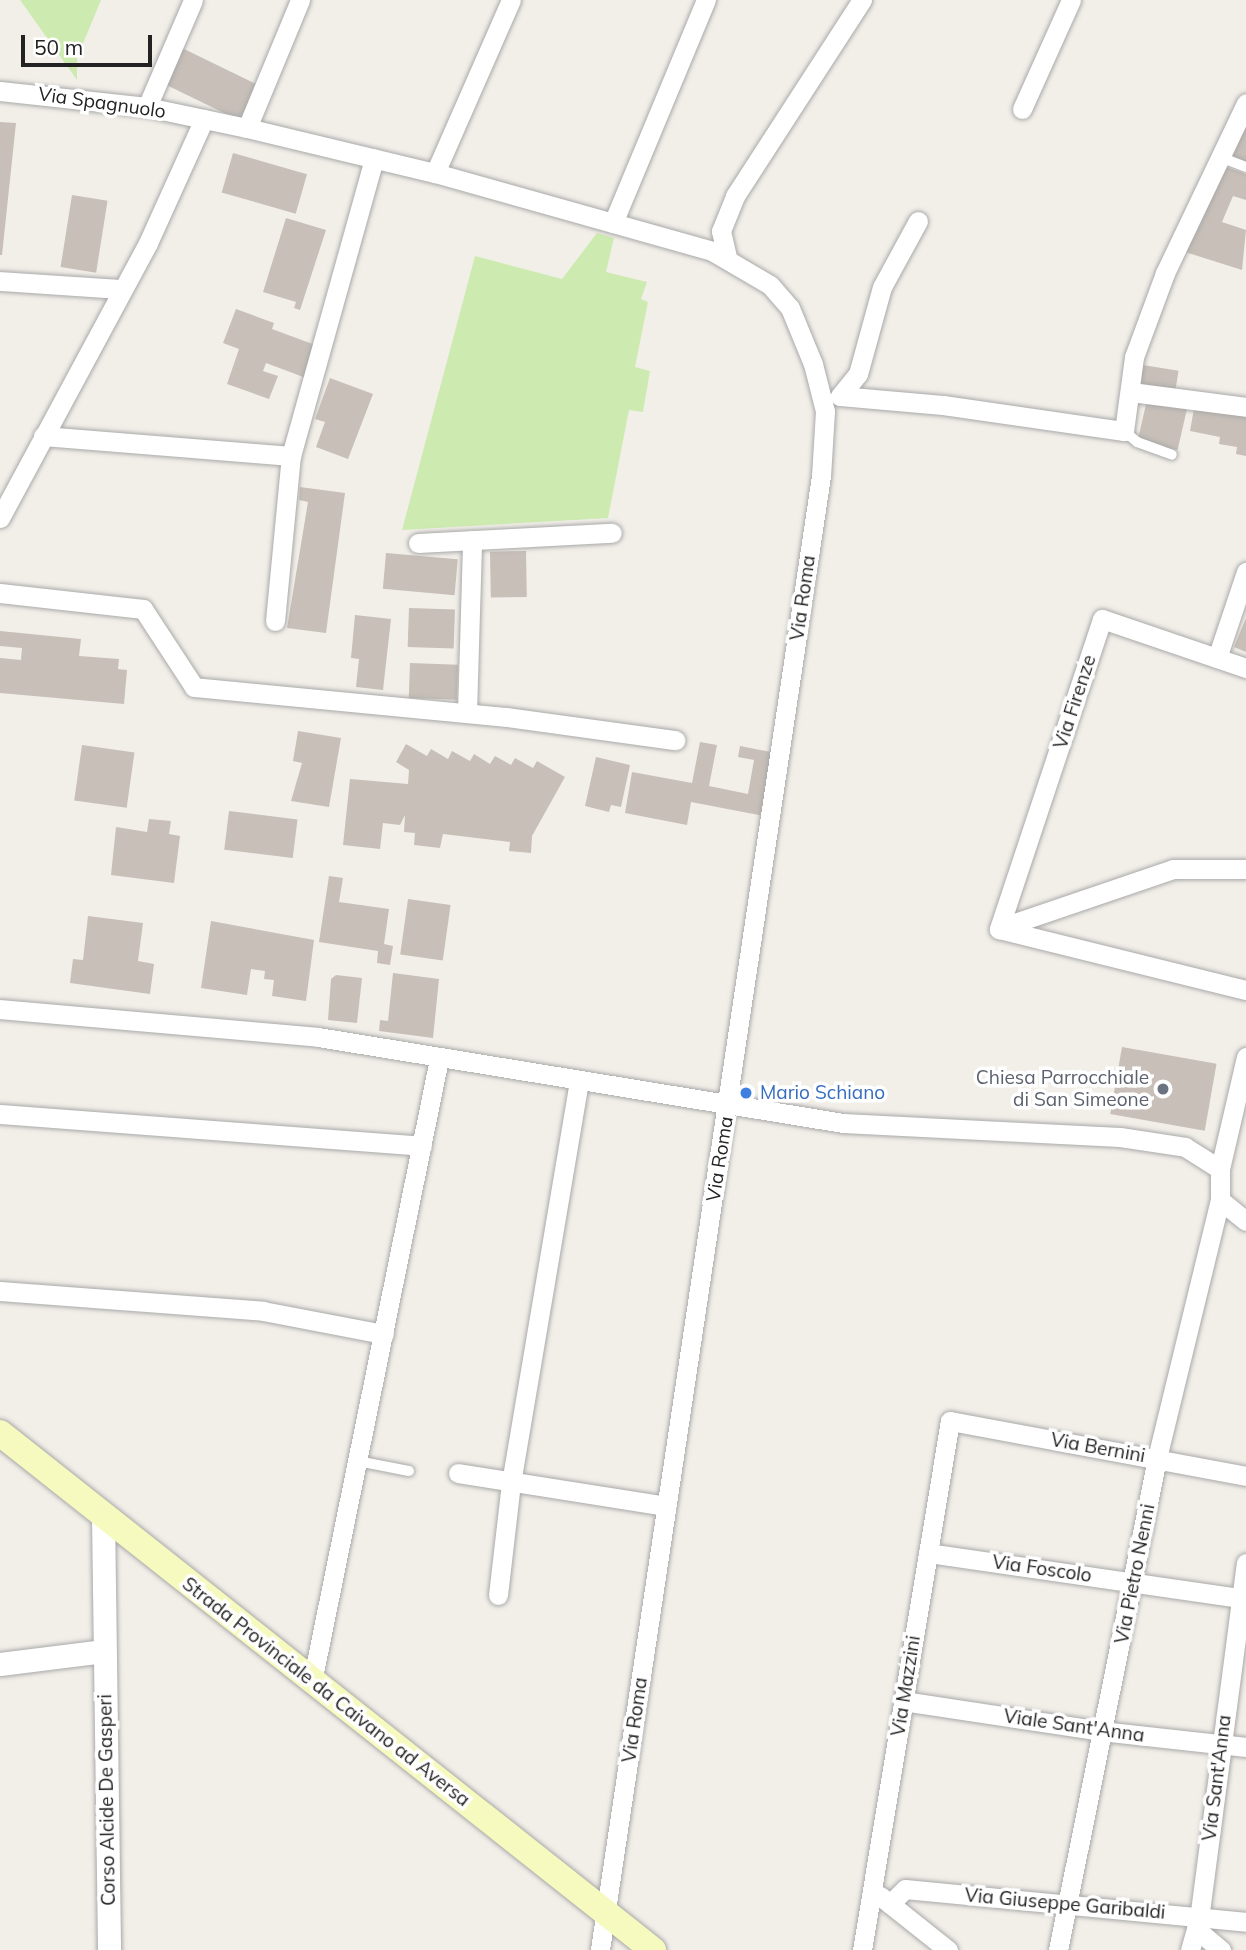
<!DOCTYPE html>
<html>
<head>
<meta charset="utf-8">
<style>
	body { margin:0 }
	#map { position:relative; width:1246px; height:1950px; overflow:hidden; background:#f2efe9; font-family:Mulish,sans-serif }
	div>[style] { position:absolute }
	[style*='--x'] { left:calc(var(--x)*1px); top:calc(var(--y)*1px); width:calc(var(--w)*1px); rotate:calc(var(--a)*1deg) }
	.grass>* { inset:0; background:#cdebb0 }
	.building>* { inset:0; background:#c7bfb8; transform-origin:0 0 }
	.roads { filter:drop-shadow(0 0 2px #a9a9a9) drop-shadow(0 0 2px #a9a9a9) }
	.service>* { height:10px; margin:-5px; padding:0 5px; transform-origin:5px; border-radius:5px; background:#fff }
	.minor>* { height:19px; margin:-9.5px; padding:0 9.5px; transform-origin:9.5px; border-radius:9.5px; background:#fff }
	.tertiary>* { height:23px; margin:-11.5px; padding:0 11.5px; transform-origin:11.5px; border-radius:11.5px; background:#fff }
	.secondary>* { height:26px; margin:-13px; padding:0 13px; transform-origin:13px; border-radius:13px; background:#f7fabf }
	.dots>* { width:19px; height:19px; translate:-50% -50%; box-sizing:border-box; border:4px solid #fff; border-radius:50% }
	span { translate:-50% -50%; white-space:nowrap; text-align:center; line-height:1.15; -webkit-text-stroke:7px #fff; paint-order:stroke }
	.street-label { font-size:19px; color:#222 }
	.worship-label { font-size:19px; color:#5b616d }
	.right { translate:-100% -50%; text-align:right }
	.shop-label { font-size:19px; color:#366cbe }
	.left { translate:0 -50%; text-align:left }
	.scale { position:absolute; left:21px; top:35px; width:131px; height:32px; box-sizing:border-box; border:4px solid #222; border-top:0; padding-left:9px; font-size:21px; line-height:24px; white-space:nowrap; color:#222; -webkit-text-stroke:5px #fff; paint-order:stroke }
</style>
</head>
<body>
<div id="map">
	<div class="grass">
		<div style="clip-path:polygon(20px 0,101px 0,77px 58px,77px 80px)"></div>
		<div style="clip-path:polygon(597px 233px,614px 238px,606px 272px,647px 282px,641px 299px,648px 302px,635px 367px,650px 371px,643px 412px,629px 410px,608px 518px,402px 530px,475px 256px,562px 279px)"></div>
	</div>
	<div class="building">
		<div style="left:182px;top:48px;width:84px;height:40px;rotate:26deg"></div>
		<div style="clip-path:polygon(1246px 117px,1246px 164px,1228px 157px)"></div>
		<div style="clip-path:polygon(0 122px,16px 123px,2px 255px,0 255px)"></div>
		<div style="left:233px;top:153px;width:77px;height:41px;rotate:16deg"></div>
		<div style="clip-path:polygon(1226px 167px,1246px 174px,1246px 200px,1233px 196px,1222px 222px,1246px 230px,1242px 270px,1182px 251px)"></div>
		<div style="left:72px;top:195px;width:36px;height:73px;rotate:9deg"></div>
		<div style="clip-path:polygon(286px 218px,326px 230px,300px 310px,294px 308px,296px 302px,263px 292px)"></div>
		<div style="clip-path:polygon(236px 309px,274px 323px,272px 329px,318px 346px,306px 378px,266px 363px,263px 371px,278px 376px,269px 399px,227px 384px,239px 349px,223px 343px)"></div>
		<div style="left:1143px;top:365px;width:36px;height:23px;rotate:9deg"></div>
		<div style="clip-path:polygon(330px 378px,373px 394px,348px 459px,316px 447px,325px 422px,315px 419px)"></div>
		<div style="left:1147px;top:400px;width:41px;height:42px;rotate:13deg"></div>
		<div style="clip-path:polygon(1195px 403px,1246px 412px,1246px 456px,1236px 454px,1237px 447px,1219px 444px,1220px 437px,1190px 431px)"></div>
		<div style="clip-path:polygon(300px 487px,345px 493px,326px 633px,287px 628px,308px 502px,299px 500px)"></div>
		<div style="left:526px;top:551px;width:46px;height:36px;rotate:89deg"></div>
		<div style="left:386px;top:553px;width:72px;height:36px;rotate:5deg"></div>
		<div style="left:409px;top:608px;width:46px;height:39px;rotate:2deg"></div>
		<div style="clip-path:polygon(355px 615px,391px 619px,383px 690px,356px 687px,359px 659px,351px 658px)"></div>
		<div style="clip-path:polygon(1246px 618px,1246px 652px,1234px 647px)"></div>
		<div style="clip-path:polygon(0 631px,81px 639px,79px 656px,119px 659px,118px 669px,127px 670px,124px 704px,0 693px,0 658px,21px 660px,22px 648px,0 646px)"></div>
		<div style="left:410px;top:663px;width:48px;height:35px;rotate:2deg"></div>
		<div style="clip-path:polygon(298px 731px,341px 738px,329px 807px,291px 801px,302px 763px,293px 761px)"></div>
		<div style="clip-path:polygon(700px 742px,717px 745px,709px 786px,748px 794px,754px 760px,738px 757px,740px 746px,776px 753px,764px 816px,691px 802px,687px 825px,625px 813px,632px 772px,692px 783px)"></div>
		<div style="clip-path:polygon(406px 744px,427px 756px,431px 749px,448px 759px,452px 751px,470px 761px,474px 754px,490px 764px,495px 756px,511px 765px,515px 758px,533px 768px,537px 761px,565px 777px,532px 836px,531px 853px,509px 851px,510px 842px,443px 834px,440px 848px,414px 845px,415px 833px,404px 832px,405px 815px,400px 825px,383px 823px,380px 849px,343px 845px,350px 779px,408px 784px,409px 770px,396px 762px)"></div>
		<div style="left:82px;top:745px;width:53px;height:56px;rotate:8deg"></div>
		<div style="clip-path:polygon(596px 757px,630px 765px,621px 807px,611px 805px,609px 812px,585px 806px)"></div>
		<div style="left:229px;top:811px;width:69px;height:39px;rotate:7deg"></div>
		<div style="clip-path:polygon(149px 819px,171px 821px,169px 834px,180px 836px,174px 883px,111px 875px,116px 827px,147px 832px)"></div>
		<div style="clip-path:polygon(329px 876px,343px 878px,339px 902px,389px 909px,384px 944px,393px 946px,390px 965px,377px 963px,378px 951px,319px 942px)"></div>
		<div style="left:408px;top:899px;width:43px;height:56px;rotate:8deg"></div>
		<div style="clip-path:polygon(88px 916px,143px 923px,138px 961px,154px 964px,150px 994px,70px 983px,73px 959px,83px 960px)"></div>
		<div style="clip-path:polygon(211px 921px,314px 940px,306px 1001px,272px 996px,274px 980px,264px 979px,265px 971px,251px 969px,247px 995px,201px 988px)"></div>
		<div style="clip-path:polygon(393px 973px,439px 979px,433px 1038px,379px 1031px,380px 1020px,388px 1021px)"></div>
		<div style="clip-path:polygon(336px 975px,362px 978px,357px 1023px,328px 1020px,331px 979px)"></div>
		<div style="left:1122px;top:1047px;width:96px;height:68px;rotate:10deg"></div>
	</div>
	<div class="roads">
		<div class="service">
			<div style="--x:1220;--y:157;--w:28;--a:21"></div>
			<div style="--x:1124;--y:431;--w:17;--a:40"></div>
			<div style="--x:1137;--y:442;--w:37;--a:20"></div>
			<div style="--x:358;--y:1461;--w:52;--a:11.1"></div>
		</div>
		<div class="minor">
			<div style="--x:0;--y:91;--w:148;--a:6.2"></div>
			<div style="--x:147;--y:107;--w:102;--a:11.9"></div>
			<div style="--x:247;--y:128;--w:193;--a:13.5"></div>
			<div style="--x:435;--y:173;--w:288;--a:15.7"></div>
			<div style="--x:712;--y:251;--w:67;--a:30.4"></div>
			<div style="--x:770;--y:285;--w:30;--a:49"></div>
			<div style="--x:790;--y:308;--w:61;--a:67.7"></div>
			<div style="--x:813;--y:364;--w:49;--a:75.7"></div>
			<div style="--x:825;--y:411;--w:65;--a:93.5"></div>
			<div style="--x:821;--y:476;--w:1490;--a:98.53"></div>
			<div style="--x:147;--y:107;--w:116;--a:-66.7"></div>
			<div style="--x:1022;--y:109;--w:120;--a:-65.8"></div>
			<div style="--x:247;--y:128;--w:139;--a:-67.5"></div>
			<div style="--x:435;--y:173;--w:189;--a:-66.3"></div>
			<div style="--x:613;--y:223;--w:242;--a:-67.4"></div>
			<div style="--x:727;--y:257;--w:27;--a:-103"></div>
			<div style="--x:721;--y:231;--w:38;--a:-68"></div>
			<div style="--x:735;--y:196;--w:234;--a:-57.1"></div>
			<div style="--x:0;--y:281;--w:122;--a:3.8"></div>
			<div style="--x:1131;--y:392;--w:116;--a:7.4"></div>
			<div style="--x:840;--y:396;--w:103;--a:5"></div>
			<div style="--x:943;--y:405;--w:183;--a:8.2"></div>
			<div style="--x:1124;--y:431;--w:75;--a:-82.3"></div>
			<div style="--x:1134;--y:357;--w:90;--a:-69.7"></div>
			<div style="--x:1165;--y:273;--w:188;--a:-64.5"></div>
			<div style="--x:840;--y:396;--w:28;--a:-51"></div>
			<div style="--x:858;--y:374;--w:90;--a:-74.6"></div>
			<div style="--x:882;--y:287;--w:75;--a:-61.4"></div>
			<div style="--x:43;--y:436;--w:249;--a:4.6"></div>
			<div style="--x:0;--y:518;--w:312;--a:-61.7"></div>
			<div style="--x:148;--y:243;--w:136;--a:-65.7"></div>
			<div style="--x:418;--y:543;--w:194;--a:-3"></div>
			<div style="--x:0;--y:593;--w:144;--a:6.4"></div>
			<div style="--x:143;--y:609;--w:93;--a:56.8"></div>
			<div style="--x:194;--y:687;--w:313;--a:5.5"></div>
			<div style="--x:506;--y:717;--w:171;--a:7.8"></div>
			<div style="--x:275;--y:621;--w:166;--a:-84.5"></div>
			<div style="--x:291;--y:456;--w:309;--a:-74.4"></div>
			<div style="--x:1217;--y:658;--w:91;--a:-71.4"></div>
			<div style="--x:1246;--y:668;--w:152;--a:-161.2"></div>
			<div style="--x:1102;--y:619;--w:327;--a:108.4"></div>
			<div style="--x:999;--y:929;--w:254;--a:13.9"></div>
			<div style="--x:467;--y:713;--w:173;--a:-88.3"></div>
			<div style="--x:1000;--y:928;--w:183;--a:-18.8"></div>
			<div style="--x:1173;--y:869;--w:73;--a:0"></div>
			<div style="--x:0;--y:1009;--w:319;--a:5"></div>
			<div style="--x:318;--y:1037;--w:532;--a:9.3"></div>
			<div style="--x:843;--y:1123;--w:277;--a:2.9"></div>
			<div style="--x:1120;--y:1137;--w:66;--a:8.7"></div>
			<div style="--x:1185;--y:1147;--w:41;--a:32.2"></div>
			<div style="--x:1246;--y:1057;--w:115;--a:103.1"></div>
			<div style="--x:1220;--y:1169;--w:31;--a:90"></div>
			<div style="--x:1220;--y:1200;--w:33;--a:39"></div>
			<div style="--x:0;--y:1114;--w:423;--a:4.3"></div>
			<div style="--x:0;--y:1291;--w:264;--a:4.3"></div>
			<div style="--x:263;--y:1311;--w:123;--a:10.8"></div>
			<div style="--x:458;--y:1473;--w:211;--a:9"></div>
			<div style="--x:928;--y:1553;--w:315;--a:8.2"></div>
			<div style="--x:498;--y:1595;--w:113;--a:-83.4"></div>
			<div style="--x:511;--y:1483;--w:407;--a:-80.4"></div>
			<div style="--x:312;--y:1682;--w:636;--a:-78.48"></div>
			<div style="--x:903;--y:1701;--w:200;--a:8.6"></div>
			<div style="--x:1101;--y:1731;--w:146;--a:6.3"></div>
			<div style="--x:880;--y:1896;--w:87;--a:38.5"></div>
			<div style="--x:890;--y:1904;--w:21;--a:-45"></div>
			<div style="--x:905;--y:1889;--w:343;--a:5.5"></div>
			<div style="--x:1196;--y:1929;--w:33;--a:40"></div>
			<div style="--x:862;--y:1950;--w:536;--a:-80.56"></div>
			<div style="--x:950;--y:1421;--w:301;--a:10.5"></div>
			<div style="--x:1058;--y:1950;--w:502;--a:-78.62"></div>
			<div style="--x:1157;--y:1458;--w:266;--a:-76.3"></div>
			<div style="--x:1190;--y:1950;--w:32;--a:-74"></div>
			<div style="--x:1199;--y:1919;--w:359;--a:-82.5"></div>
		</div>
		<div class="tertiary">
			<div style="--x:103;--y:1516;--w:434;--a:89.2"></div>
			<div style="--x:0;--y:1664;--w:105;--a:-7.1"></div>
		</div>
		<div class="secondary">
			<div style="--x:0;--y:1433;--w:833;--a:38.37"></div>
		</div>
	</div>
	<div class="dots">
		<div style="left:1163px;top:1089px;background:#6b7280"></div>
		<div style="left:746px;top:1093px;background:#3f7fe0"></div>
	</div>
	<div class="street-label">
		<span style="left:102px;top:103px;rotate:8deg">Via Spagnuolo</span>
		<span style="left:803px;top:598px;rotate:-82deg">Via Roma</span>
		<span style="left:1075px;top:702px;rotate:-72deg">Via Firenze</span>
		<span style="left:720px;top:1159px;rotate:-81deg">Via Roma</span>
		<span style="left:1098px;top:1448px;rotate:10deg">Via Bernini</span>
		<span style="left:1042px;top:1569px;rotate:8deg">Via Foscolo</span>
		<span style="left:1135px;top:1574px;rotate:-79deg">Via Pietro Nenni</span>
		<span style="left:906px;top:1686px;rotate:-81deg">Via Mazzini</span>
		<span style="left:326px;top:1692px;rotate:38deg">Strada Provinciale da Caivano ad Aversa</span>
		<span style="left:635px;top:1720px;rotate:-82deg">Via Roma</span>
		<span style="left:1074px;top:1726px;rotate:8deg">Viale Sant'Anna</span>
		<span style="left:1217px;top:1778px;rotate:-83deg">Via Sant'Anna</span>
		<span style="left:107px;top:1800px;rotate:-91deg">Corso Alcide De Gasperi</span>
		<span style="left:1065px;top:1904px;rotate:5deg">Via Giuseppe Garibaldi</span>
	</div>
	<div class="worship-label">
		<span class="right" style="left:1149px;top:1089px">Chiesa Parrocchiale<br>di San Simeone</span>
	</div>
	<div class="shop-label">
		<span class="left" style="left:760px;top:1093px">Mario Schiano</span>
	</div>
	<div class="scale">50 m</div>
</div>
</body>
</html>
